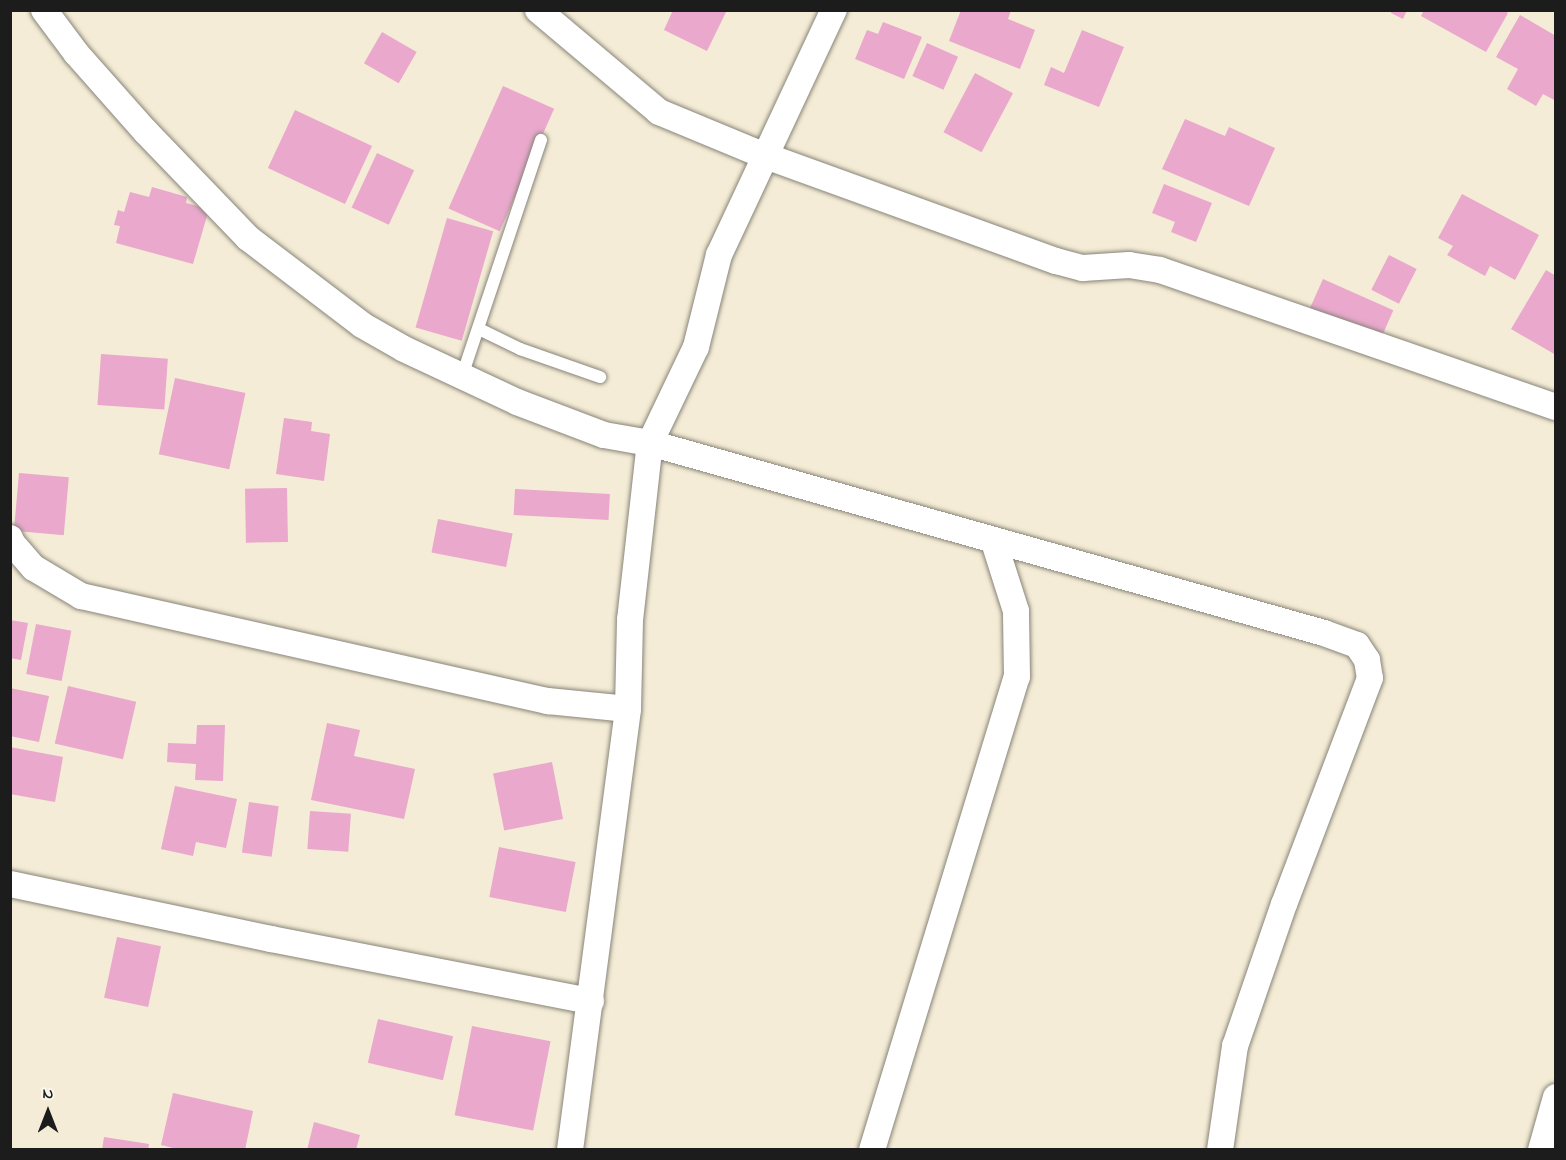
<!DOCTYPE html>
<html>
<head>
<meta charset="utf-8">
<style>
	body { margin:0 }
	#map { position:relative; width:1566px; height:1160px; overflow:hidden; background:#f4ecd6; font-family:"Indie Flower",sans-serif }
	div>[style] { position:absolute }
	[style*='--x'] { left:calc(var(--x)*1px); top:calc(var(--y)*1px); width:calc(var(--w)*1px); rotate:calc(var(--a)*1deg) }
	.building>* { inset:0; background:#e9a8cc; transform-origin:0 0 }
	.roads { filter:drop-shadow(0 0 2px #888479) drop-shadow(0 0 2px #888479) }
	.lane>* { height:12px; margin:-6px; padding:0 6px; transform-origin:6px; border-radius:6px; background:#fff }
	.street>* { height:26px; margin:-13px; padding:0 13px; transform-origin:13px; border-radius:13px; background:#fff }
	span { translate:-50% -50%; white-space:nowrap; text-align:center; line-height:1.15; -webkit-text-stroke:4.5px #fbf7ec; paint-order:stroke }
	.frame { position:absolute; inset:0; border:12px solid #1c1c1c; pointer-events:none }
	.north { position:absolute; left:18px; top:1082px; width:60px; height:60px; -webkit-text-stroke:4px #fbf7ec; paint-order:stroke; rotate:0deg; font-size:16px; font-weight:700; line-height:24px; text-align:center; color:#1c1c1c }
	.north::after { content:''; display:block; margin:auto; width:21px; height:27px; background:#1c1c1c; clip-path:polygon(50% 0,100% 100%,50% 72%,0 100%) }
</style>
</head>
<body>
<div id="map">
	<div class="building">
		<div style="clip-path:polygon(673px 10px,727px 10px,707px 51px,664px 30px)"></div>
		<div style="clip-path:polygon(961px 10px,1011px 10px,1008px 19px,1035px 30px,1020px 69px,949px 41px)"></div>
		<div style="clip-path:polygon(1392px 10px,1407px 10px,1403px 19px,1391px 13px)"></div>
		<div style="clip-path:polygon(1424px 10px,1503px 10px,1508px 13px,1486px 52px,1421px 16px)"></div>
		<div style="clip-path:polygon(1520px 15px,1556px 36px,1556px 101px,1543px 94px,1536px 106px,1507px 89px,1518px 69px,1496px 57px)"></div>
		<div style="clip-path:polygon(883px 22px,922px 37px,904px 79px,855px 59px,867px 30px,878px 34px)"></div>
		<div style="clip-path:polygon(1082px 30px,1124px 47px,1099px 107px,1044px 85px,1051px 67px,1064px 73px)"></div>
		<div style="left:382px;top:32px;width:40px;height:36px;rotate:30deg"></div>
		<div style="left:927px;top:43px;width:34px;height:36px;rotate:24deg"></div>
		<div style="left:975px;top:73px;width:43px;height:67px;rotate:28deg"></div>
		<div style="left:503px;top:86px;width:56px;height:134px;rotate:24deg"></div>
		<div style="left:295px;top:110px;width:85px;height:64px;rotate:25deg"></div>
		<div style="clip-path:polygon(1185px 119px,1225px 136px,1229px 127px,1275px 148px,1249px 206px,1162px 169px)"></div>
		<div style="left:377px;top:153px;width:41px;height:60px;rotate:25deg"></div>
		<div style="clip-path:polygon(1164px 184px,1212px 203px,1196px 242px,1171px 232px,1175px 222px,1152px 213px)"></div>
		<div style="clip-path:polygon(152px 187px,187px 197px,186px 203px,209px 209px,193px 264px,116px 243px,120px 226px,114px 225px,118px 210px,124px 212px,130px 192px,149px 197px)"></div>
		<div style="clip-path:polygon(1462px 194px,1539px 235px,1515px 280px,1490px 266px,1485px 276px,1447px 255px,1453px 246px,1438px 238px)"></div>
		<div style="left:447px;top:218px;width:48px;height:114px;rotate:16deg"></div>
		<div style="left:1389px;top:255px;width:31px;height:39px;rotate:27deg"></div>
		<div style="clip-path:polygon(1546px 270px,1556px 276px,1556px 355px,1511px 329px)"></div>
		<div style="left:1323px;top:279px;width:77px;height:34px;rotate:24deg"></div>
		<div style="left:101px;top:354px;width:67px;height:51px;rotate:4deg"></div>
		<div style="left:175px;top:378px;width:72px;height:78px;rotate:12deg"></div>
		<div style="clip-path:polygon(284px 418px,312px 422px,311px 431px,330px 434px,324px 481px,276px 474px)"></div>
		<div style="left:19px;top:473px;width:50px;height:58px;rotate:5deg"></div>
		<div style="left:287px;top:488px;width:54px;height:42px;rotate:89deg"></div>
		<div style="left:515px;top:489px;width:95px;height:26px;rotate:3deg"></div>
		<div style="left:438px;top:519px;width:76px;height:34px;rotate:11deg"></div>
		<div style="clip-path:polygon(10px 620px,28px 623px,21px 660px,10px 658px)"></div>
		<div style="left:36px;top:624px;width:36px;height:51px;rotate:11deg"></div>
		<div style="left:68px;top:686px;width:70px;height:59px;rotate:13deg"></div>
		<div style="clip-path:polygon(10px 688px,49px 696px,39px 742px,10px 736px)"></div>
		<div style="clip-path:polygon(327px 723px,360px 730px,354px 756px,415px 769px,404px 819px,311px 800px)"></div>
		<div style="clip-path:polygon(197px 725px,225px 725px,223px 781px,195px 780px,196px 764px,167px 762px,168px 743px,196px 744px)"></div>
		<div style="clip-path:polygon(10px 747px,63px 757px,55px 802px,10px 794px)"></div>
		<div style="left:552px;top:762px;width:58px;height:60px;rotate:79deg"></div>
		<div style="clip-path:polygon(175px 786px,237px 799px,226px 848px,196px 842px,193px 856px,161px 849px)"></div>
		<div style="left:249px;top:802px;width:30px;height:51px;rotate:8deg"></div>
		<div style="left:310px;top:811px;width:41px;height:38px;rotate:4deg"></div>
		<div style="left:499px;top:847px;width:78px;height:51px;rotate:11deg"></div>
		<div style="left:117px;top:937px;width:45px;height:62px;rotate:12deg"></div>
		<div style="left:378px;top:1019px;width:77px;height:45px;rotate:13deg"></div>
		<div style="left:472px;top:1026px;width:80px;height:91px;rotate:11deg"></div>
		<div style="clip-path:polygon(173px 1093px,253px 1111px,245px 1150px,181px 1150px,161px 1145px)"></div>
		<div style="clip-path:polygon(314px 1122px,360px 1135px,356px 1150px,307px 1150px)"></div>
		<div style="clip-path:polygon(104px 1137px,149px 1144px,148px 1150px,102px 1150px)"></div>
	</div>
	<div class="roads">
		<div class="lane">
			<div style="--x:479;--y:329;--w:46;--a:26"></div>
			<div style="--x:520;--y:349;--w:85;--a:19.3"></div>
			<div style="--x:462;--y:376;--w:249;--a:-71.5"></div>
		</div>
		<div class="street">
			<div style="--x:44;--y:10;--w:54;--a:53.3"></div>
			<div style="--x:76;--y:53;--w:106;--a:48.5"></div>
			<div style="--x:146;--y:132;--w:147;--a:46.1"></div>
			<div style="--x:248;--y:238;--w:143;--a:37.3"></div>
			<div style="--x:362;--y:325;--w:48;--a:29.7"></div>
			<div style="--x:404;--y:349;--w:125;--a:25.1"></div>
			<div style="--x:517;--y:402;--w:93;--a:20.8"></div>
			<div style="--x:604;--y:435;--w:47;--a:9.9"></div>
			<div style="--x:650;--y:443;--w:700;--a:15.74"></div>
			<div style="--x:1324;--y:633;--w:35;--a:20"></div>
			<div style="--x:1357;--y:645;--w:18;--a:56"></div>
			<div style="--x:1367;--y:660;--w:18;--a:81"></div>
			<div style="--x:1370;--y:678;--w:242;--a:110.8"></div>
			<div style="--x:1284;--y:904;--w:150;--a:109"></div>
			<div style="--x:1235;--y:1046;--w:105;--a:98.2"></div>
			<div style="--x:538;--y:10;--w:158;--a:40.1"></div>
			<div style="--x:659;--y:112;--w:113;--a:22.5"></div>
			<div style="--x:763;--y:155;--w:312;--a:19.9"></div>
			<div style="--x:1056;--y:261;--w:28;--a:15"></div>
			<div style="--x:1083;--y:268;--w:46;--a:-3.7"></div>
			<div style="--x:1129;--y:265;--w:31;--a:9"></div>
			<div style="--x:1160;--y:270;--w:419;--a:19.1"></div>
			<div style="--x:10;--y:538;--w:5;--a:68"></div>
			<div style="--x:12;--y:543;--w:33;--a:49"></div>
			<div style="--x:34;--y:568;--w:55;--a:30.8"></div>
			<div style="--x:81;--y:596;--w:479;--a:12.7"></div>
			<div style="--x:548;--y:701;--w:80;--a:5.7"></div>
			<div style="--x:10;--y:884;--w:267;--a:11.9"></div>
			<div style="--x:271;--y:939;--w:326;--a:11"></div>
			<div style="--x:570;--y:1150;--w:445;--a:-82.5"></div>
			<div style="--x:628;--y:709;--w:89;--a:-88.7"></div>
			<div style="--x:630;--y:620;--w:178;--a:-83.6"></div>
			<div style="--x:650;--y:443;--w:106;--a:-64.4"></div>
			<div style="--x:696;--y:347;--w:95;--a:-76"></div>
			<div style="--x:719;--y:255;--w:271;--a:-64.9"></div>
			<div style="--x:872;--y:1150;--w:495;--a:-73"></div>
			<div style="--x:1017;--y:677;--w:66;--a:-90.9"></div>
			<div style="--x:1016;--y:611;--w:72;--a:-107.7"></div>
			<div style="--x:1541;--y:1150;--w:55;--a:-74.2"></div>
		</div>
	</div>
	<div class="frame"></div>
	<div class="north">N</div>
</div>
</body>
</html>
